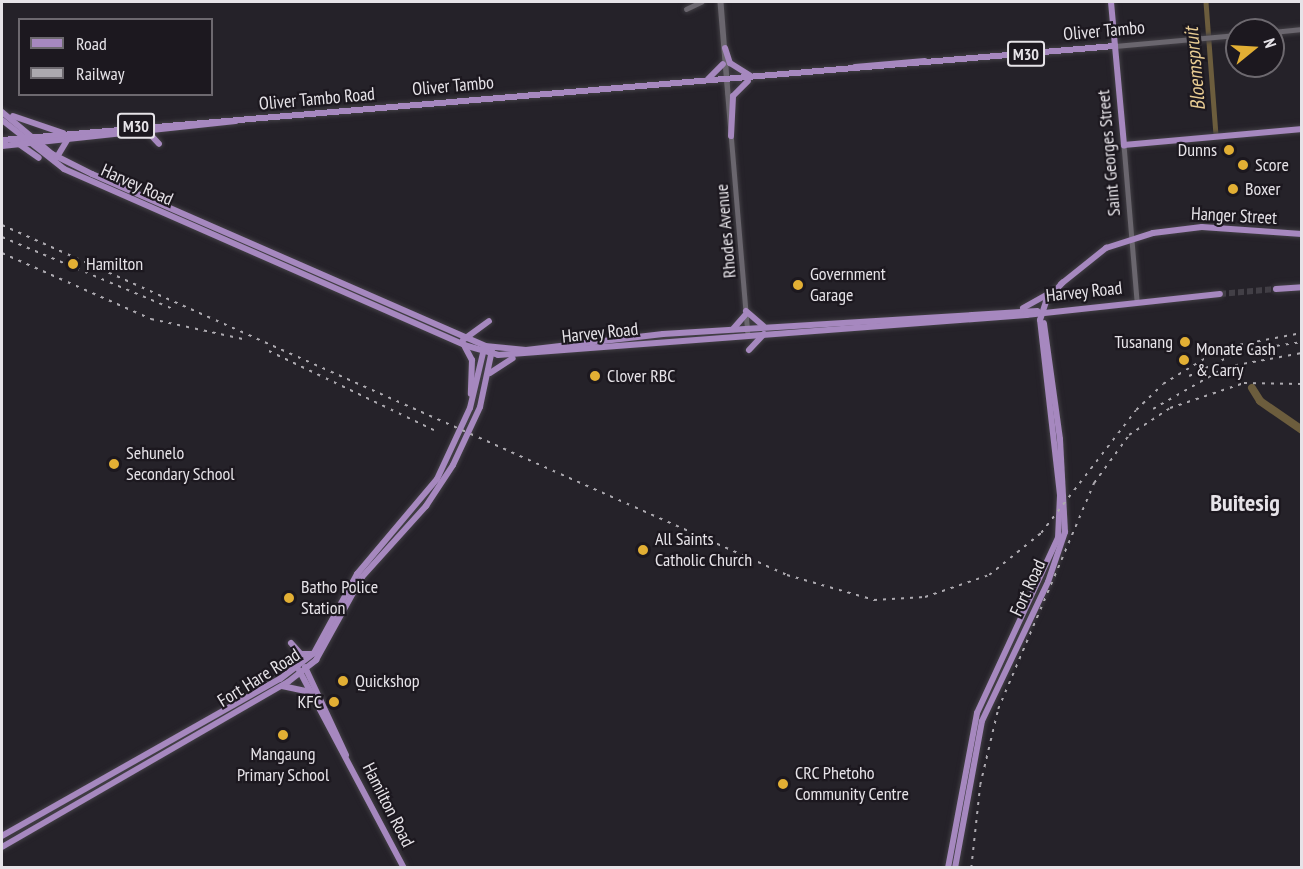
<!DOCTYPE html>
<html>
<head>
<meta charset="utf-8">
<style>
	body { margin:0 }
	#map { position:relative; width:1303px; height:869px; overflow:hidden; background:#252229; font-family:"PT Sans Narrow",sans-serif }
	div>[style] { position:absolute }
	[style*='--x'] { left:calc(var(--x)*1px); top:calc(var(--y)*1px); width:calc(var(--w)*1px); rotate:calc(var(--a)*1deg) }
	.canal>* { height:4.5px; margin:-2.25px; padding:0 2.25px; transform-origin:2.25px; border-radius:2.25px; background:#6c5d3d }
	.river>* { height:8px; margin:-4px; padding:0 4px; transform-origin:4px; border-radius:4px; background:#6c5d3d }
	.major-tunnel>* { height:6px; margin-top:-3px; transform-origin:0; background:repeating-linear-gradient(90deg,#423f46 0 6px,transparent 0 9px) }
	.roads { filter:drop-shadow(0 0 2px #423f45) drop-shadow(0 0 2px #423f45) }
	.minor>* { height:4.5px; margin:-2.25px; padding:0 2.25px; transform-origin:2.25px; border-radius:2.25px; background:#6a666e }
	.major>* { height:6px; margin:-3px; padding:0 3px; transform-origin:3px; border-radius:3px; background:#a688bf }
	.rail>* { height:1.5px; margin-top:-0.75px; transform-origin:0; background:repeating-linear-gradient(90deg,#aca9af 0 3px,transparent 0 9px) }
	.dots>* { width:16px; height:16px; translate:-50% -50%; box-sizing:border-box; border:3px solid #1c181f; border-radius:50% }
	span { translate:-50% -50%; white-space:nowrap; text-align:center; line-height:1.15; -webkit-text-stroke:4.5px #1c181f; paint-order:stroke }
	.shield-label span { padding:2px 4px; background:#1c181f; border:2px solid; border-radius:4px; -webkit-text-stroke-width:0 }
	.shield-label { font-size:16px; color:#e6e3e8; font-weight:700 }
	.street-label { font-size:18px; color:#e6e3e8 }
	.poi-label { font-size:18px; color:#e6e3e8 }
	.right { translate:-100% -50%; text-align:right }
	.left { translate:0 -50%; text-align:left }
	.water-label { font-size:20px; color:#e8cc93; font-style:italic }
	.district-label { font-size:24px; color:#e6e3e8; font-weight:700 }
	.frame { position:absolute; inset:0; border:3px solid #e6e3e8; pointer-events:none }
	.legend { position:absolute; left:18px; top:18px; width:195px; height:78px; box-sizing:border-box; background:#1c181f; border:2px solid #6d696f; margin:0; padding:8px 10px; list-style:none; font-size:18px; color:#e6e3e8 }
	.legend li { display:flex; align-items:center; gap:12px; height:30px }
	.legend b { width:30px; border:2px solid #6d696f }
	.north { position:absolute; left:1225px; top:18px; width:60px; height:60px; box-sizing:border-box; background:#1c181f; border:2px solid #6d696f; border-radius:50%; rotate:72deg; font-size:16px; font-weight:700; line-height:24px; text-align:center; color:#e6e3e8 }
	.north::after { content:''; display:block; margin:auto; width:21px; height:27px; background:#e2af34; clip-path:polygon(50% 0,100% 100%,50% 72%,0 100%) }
</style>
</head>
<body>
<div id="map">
	<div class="canal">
		<div style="--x:1206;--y:2;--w:132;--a:85.7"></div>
	</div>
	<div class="river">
		<div style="--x:1252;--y:388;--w:15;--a:58"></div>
		<div style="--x:1260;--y:401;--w:51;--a:34.6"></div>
	</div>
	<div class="major-tunnel">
		<div style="--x:1220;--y:294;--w:56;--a:-5.1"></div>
	</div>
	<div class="roads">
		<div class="minor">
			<div style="--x:720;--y:2;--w:331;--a:85.2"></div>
			<div style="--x:721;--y:2;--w:92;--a:85.6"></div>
			<div style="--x:686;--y:9;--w:17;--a:-25"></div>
			<div style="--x:1273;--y:32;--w:29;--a:-6"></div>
			<div style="--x:1115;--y:46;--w:122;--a:-5.2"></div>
			<div style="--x:1124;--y:145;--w:157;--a:85.2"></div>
		</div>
		<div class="major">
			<div style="--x:1111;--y:2;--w:144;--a:84.8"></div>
			<div style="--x:1124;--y:145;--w:179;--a:-5.1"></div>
			<div style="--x:725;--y:48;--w:16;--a:72"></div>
			<div style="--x:730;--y:63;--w:25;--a:32"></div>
			<div style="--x:855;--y:67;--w:70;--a:-4.9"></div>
			<div style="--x:708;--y:79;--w:21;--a:-45"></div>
			<div style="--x:2;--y:112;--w:65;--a:40"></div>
			<div style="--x:52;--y:154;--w:45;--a:26.6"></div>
			<div style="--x:92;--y:174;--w:429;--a:23.6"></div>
			<div style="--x:485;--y:346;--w:41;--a:5.6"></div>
			<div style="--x:526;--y:350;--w:138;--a:-6.7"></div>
			<div style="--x:663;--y:334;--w:375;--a:-3.5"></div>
			<div style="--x:13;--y:116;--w:53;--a:18.8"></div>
			<div style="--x:2;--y:120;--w:79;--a:38.3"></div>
			<div style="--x:64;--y:169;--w:437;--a:23.7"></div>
			<div style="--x:464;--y:345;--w:35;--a:16"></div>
			<div style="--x:498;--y:355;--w:530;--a:-4.33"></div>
			<div style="--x:1026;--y:315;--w:195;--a:-6.2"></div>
			<div style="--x:148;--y:132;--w:16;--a:47"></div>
			<div style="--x:731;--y:136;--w:40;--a:-87.1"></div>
			<div style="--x:733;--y:96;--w:21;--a:-45"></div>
			<div style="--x:2;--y:140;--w:1117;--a:-4.83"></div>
			<div style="--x:19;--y:144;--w:24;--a:35"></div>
			<div style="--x:2;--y:146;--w:235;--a:-6.1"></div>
			<div style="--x:57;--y:157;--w:21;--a:-59"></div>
			<div style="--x:1061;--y:284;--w:58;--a:-38.7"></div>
			<div style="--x:1106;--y:248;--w:49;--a:-17.7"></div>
			<div style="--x:1153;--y:233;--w:49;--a:-7"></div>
			<div style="--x:1202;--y:227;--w:100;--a:4"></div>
			<div style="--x:1276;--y:289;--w:26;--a:-4"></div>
			<div style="--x:1023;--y:308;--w:29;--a:-29"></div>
			<div style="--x:746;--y:311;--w:23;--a:41"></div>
			<div style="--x:733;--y:329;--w:20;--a:-49"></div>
			<div style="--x:463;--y:340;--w:32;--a:-36"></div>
			<div style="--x:465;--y:347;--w:15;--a:62"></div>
			<div style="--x:472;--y:360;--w:34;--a:92"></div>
			<div style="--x:749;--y:350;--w:22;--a:-47"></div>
			<div style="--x:490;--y:373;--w:27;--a:-33"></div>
			<div style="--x:291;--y:643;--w:15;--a:48"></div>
			<div style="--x:301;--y:654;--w:11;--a:0"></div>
			<div style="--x:305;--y:667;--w:97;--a:65"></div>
			<div style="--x:299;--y:670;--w:224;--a:62.1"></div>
			<div style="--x:282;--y:686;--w:29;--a:12"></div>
			<div style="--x:2;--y:836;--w:319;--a:-29.5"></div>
			<div style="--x:280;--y:679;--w:43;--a:-37.4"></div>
			<div style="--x:314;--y:653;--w:90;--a:-61.4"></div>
			<div style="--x:357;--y:574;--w:124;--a:-49.9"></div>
			<div style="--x:437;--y:479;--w:78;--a:-65.1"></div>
			<div style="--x:470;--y:408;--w:61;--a:-76.7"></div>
			<div style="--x:2;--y:847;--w:330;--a:-30"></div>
			<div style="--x:288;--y:682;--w:36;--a:-38"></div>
			<div style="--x:316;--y:660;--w:95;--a:-61"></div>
			<div style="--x:362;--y:577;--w:96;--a:-48"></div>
			<div style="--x:426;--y:506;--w:49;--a:-56.6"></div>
			<div style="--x:453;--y:465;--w:64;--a:-65"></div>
			<div style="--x:480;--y:407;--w:58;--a:-78.1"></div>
			<div style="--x:948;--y:868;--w:158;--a:-79.4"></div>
			<div style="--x:977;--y:713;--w:193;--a:-65.2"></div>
			<div style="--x:1058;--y:538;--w:43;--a:-87.3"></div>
			<div style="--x:1060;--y:495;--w:176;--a:-96.5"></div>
			<div style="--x:1040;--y:320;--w:20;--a:-72"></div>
			<div style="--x:1046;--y:301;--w:25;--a:-48"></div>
			<div style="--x:955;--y:868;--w:149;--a:-79.6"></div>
			<div style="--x:982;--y:721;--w:154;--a:-64.6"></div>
			<div style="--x:1048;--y:582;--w:53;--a:-71.2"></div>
			<div style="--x:1065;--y:532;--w:93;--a:-93.1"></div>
			<div style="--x:1060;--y:439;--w:117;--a:-97.9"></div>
		</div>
	</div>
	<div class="rail">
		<div style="--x:2;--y:225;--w:859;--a:24.03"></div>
		<div style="--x:787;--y:575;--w:91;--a:16"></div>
		<div style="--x:874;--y:600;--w:51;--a:-3.4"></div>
		<div style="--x:925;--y:597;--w:68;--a:-19"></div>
		<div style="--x:989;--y:575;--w:67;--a:-38.9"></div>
		<div style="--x:1041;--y:533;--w:155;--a:-52.3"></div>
		<div style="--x:1136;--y:410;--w:37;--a:-44"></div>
		<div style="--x:1163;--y:384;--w:69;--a:-31.4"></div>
		<div style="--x:1222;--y:348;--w:81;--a:-10.6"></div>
		<div style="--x:2;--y:237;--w:186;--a:22.8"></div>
		<div style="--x:2;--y:253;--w:163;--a:23.9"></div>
		<div style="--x:151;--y:319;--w:94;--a:12.3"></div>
		<div style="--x:269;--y:351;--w:183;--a:25.6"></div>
		<div style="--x:1189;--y:376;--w:58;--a:-25.7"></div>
		<div style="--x:1241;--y:351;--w:62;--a:-8.4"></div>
		<div style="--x:1153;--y:409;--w:84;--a:-29.9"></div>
		<div style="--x:1226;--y:367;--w:77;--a:-10.4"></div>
		<div style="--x:971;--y:868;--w:83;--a:-83.8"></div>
		<div style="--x:980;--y:785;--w:78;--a:-76.7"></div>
		<div style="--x:998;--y:709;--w:246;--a:-67"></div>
		<div style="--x:1094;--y:483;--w:59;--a:-53.9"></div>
		<div style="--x:1129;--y:435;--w:49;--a:-33.4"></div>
		<div style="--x:1170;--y:408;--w:78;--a:-18.7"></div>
		<div style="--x:1244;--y:383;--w:58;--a:1"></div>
	</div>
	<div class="dots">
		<div style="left:1229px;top:150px;background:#e2af34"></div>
		<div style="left:1243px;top:165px;background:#e2af34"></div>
		<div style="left:1233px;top:189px;background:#e2af34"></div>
		<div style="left:73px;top:264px;background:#e2af34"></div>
		<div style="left:798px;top:285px;background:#e2af34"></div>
		<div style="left:1185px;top:342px;background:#e2af34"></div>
		<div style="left:1184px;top:360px;background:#e2af34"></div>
		<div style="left:595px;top:376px;background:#e2af34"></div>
		<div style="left:114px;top:464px;background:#e2af34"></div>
		<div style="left:643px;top:550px;background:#e2af34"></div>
		<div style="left:289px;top:598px;background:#e2af34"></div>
		<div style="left:343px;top:681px;background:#e2af34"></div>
		<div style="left:334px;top:702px;background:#e2af34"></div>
		<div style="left:283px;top:735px;background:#e2af34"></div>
		<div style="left:783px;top:784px;background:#e2af34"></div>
	</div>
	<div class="shield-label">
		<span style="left:1026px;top:54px">M30</span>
		<span style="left:136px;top:126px">M30</span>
	</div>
	<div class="street-label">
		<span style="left:1104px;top:31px;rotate:-5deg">Oliver Tambo</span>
		<span style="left:453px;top:86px;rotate:-5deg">Oliver Tambo</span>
		<span style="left:317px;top:99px;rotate:-5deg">Oliver Tambo Road</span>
		<span style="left:1109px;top:153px;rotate:-95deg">Saint Georges Street</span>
		<span style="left:137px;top:185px;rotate:24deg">Harvey Road</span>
		<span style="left:1234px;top:216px;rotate:3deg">Hanger Street</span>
		<span style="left:726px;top:231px;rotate:-95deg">Rhodes Avenue</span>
		<span style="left:1084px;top:292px;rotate:-6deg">Harvey Road</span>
		<span style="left:600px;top:333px;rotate:-6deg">Harvey Road</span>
		<span style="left:1028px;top:588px;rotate:-65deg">Fort Road</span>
		<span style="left:259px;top:678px;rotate:-32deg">Fort Hare Road</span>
		<span style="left:388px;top:805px;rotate:63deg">Hamilton Road</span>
	</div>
	<div class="poi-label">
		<span class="right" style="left:1217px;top:150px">Dunns</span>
		<span class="left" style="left:1255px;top:165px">Score</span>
		<span class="left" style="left:1245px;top:189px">Boxer</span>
		<span class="left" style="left:86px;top:264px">Hamilton</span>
		<span class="left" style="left:810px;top:285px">Government<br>Garage</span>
		<span class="right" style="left:1173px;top:342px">Tusanang</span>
		<span class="left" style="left:1196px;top:360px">Monate Cash<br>&amp; Carry</span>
		<span class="left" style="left:607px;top:376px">Clover RBC</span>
		<span class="left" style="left:126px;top:464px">Sehunelo<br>Secondary School</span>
		<span class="left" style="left:655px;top:550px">All Saints<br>Catholic Church</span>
		<span class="left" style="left:301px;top:598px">Batho Police<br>Station</span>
		<span class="left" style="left:355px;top:681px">Quickshop</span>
		<span class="right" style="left:322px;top:702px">KFC</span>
		<span style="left:283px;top:765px">Mangaung<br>Primary School</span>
		<span class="left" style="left:795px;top:784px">CRC Phetoho<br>Community Centre</span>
	</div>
	<div class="water-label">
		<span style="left:1195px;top:69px;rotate:-95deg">Bloemspruit</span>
	</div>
	<div class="district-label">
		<span style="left:1245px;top:503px">Buitesig</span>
	</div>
	<div class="frame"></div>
	<ul class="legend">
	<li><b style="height:8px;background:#a688bf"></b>Road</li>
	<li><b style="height:8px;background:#aca9af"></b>Railway</li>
	</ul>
	<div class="north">N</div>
</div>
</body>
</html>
